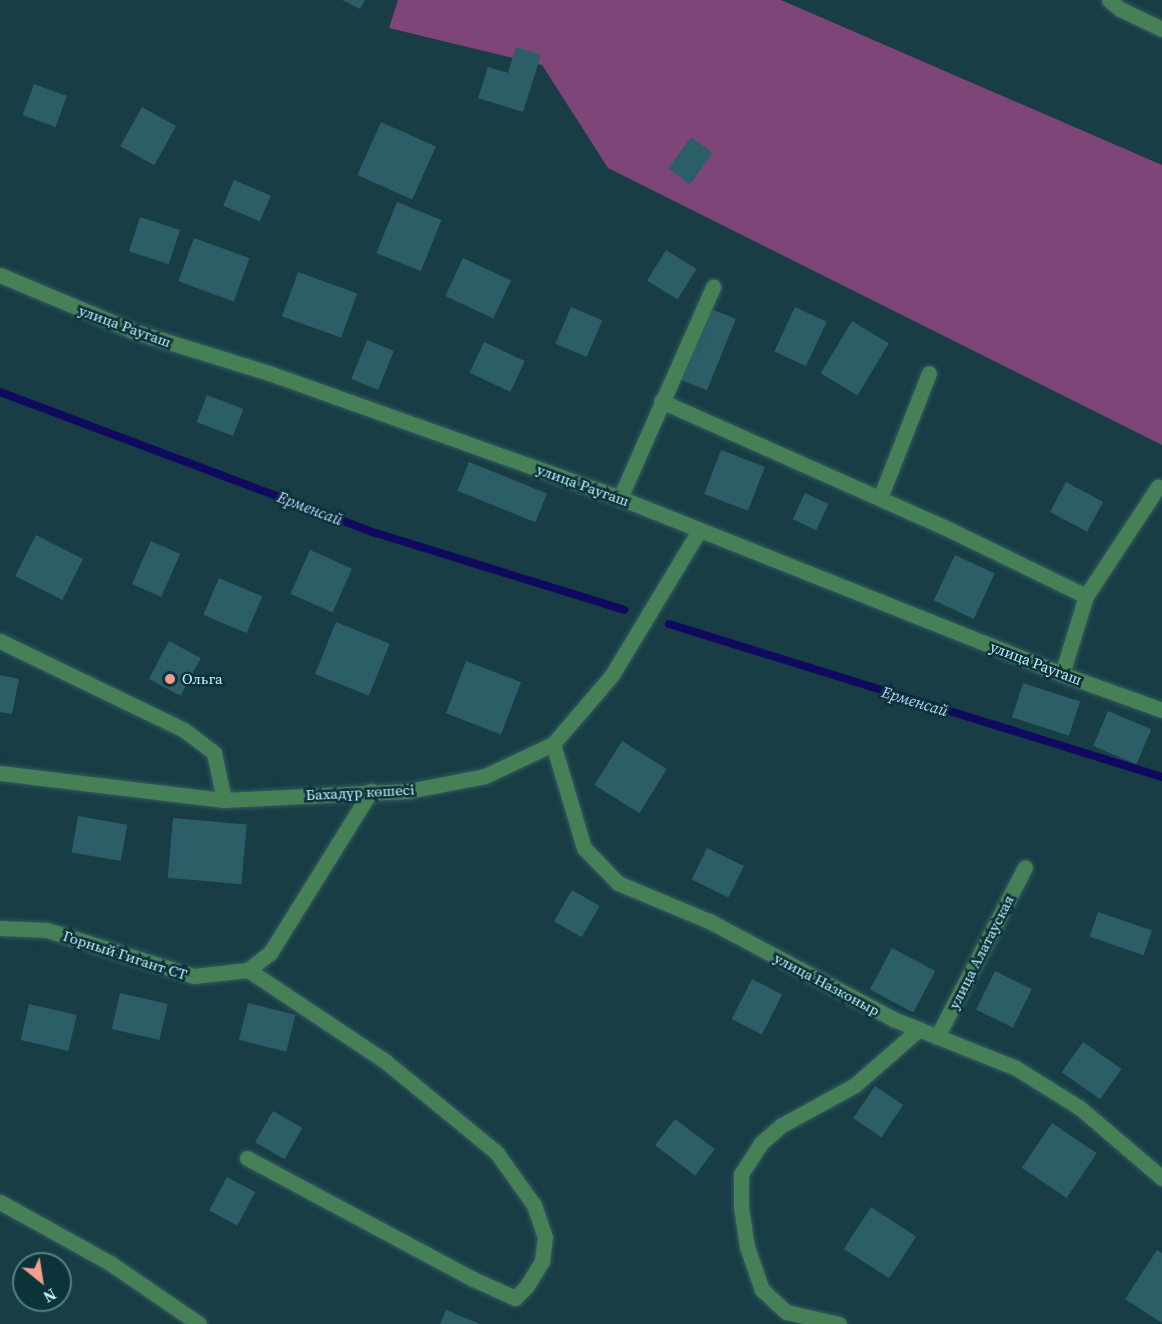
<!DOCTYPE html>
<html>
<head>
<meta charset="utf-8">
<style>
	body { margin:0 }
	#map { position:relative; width:1162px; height:1324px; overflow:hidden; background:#183d44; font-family:"Source Serif 4",serif }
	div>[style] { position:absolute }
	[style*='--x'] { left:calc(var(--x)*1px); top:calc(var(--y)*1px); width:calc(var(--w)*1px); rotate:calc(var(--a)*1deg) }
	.green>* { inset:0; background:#7e4678 }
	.stream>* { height:8px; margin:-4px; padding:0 4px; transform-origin:4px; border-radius:4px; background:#0f095f }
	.building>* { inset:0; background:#2b5e67; transform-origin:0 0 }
	.roads { filter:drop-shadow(0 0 2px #335a62) drop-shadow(0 0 2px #335a62) }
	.minor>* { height:15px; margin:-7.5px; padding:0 7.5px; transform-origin:7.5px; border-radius:7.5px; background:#468056 }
	.dots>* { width:16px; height:16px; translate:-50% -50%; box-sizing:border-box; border:3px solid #0c3339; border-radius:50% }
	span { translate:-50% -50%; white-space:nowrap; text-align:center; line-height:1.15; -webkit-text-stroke:5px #0c3339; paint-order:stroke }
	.street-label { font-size:15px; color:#c1f4ff }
	.poi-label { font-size:15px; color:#c1f4ff }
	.left { translate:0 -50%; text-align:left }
	.water-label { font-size:16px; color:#c0cffe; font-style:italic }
	.north { position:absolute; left:12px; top:1252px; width:60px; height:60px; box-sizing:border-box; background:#0c3339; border:2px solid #548088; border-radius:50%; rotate:150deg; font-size:16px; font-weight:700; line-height:24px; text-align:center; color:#c1f4ff }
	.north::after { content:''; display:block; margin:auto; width:21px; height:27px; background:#f49d8c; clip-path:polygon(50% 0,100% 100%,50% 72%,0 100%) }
</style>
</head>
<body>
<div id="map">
	<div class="green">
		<div style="clip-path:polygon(398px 0,781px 0,1162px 165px,1162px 445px,608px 168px,542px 65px,389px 28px)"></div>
	</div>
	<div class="stream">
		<div style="--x:0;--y:392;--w:402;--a:20.6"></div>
		<div style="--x:376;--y:533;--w:260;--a:17.2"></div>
		<div style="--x:669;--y:624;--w:516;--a:17.24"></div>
	</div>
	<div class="building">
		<div style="clip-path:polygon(342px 0,365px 0,360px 9px)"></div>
		<div style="clip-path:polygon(516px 47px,541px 55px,523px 112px,478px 98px,488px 67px,508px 73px)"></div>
		<div style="left:34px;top:84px;width:35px;height:33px;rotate:20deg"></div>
		<div style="left:142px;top:107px;width:39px;height:45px;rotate:29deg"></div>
		<div style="left:381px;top:122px;width:60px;height:58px;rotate:24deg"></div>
		<div style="left:691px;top:137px;width:27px;height:39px;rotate:36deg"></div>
		<div style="left:234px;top:180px;width:40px;height:28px;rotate:23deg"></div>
		<div style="left:397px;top:202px;width:48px;height:55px;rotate:22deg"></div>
		<div style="left:140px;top:217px;width:42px;height:36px;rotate:18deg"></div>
		<div style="left:194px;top:238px;width:59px;height:46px;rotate:20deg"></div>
		<div style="left:666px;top:250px;width:36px;height:36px;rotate:32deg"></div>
		<div style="left:463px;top:258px;width:53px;height:42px;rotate:25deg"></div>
		<div style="left:298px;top:272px;width:63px;height:47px;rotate:20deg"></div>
		<div style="left:571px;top:307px;width:34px;height:40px;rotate:23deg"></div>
		<div style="left:795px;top:307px;width:35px;height:49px;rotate:25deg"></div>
		<div style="left:709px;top:308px;width:29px;height:77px;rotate:22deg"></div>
		<div style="left:852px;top:321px;width:43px;height:61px;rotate:31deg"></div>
		<div style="left:367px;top:340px;width:29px;height:42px;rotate:22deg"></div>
		<div style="left:484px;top:342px;width:45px;height:34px;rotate:25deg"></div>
		<div style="left:207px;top:395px;width:39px;height:29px;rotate:21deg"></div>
		<div style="left:721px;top:450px;width:47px;height:47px;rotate:21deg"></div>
		<div style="left:469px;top:462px;width:84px;height:31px;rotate:22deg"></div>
		<div style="left:1066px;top:482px;width:42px;height:34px;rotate:28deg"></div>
		<div style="left:805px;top:493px;width:26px;height:29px;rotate:25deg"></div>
		<div style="left:36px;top:535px;width:53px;height:46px;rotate:27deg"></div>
		<div style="left:151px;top:541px;width:32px;height:47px;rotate:24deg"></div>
		<div style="left:310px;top:550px;width:46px;height:48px;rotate:24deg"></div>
		<div style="left:955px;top:555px;width:44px;height:50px;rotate:25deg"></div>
		<div style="left:219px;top:578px;width:47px;height:40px;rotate:23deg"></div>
		<div style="left:336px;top:622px;width:58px;height:56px;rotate:22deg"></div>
		<div style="left:169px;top:641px;width:36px;height:43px;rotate:28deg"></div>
		<div style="left:466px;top:661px;width:59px;height:56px;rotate:21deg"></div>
		<div style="clip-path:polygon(0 675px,19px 679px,12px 714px,0 712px)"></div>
		<div style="left:1023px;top:683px;width:60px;height:36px;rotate:18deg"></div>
		<div style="left:1108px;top:711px;width:47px;height:38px;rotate:23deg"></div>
		<div style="left:622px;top:741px;width:53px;height:52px;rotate:32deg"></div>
		<div style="left:78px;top:816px;width:50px;height:37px;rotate:10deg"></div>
		<div style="left:173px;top:818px;width:74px;height:60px;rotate:5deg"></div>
		<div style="left:707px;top:848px;width:41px;height:35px;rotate:26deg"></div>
		<div style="left:572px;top:890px;width:32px;height:36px;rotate:30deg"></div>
		<div style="left:1098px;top:912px;width:57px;height:26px;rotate:19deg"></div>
		<div style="left:892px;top:948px;width:49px;height:47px;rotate:28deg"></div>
		<div style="left:995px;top:971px;width:41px;height:43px;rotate:26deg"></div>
		<div style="left:752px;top:979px;width:34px;height:45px;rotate:27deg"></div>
		<div style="left:120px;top:993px;width:49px;height:37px;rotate:13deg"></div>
		<div style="left:248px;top:1003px;width:49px;height:38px;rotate:14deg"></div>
		<div style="left:29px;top:1004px;width:49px;height:37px;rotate:13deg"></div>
		<div style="left:1083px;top:1042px;width:47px;height:37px;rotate:35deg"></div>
		<div style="left:875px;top:1086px;width:34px;height:39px;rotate:34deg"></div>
		<div style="left:273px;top:1111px;width:34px;height:36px;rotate:30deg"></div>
		<div style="left:675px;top:1119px;width:50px;height:33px;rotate:37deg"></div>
		<div style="left:1052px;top:1123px;width:54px;height:54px;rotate:34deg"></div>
		<div style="left:227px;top:1177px;width:32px;height:38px;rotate:28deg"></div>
		<div style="left:871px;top:1207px;width:54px;height:50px;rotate:33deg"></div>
		<div style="clip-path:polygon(1157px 1250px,1162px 1253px,1162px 1323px,1125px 1299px)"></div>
		<div style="clip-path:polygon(446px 1310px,480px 1324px,440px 1324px)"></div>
	</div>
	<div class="roads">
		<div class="minor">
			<div style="--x:1109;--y:0;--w:14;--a:39"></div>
			<div style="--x:1120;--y:9;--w:47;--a:25.5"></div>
			<div style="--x:0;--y:275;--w:144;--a:22.8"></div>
			<div style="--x:133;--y:331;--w:142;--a:17.2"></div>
			<div style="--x:269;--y:373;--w:373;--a:19.6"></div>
			<div style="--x:620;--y:498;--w:476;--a:21.7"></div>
			<div style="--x:1062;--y:674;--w:106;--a:19.8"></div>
			<div style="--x:661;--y:401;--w:308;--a:24"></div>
			<div style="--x:942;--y:526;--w:160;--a:25.9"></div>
			<div style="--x:620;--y:498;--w:231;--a:-66.2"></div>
			<div style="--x:880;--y:498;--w:134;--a:-68.6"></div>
			<div style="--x:0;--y:641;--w:204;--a:25.8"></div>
			<div style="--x:184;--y:730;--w:38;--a:37"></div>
			<div style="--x:214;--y:753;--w:48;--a:78"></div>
			<div style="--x:1062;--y:674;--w:82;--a:-72.9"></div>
			<div style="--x:1086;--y:596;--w:131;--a:-56.6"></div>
			<div style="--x:553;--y:744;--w:109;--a:73.4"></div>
			<div style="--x:584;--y:848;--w:49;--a:45.8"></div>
			<div style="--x:618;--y:883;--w:99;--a:22.7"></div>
			<div style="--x:709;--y:921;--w:208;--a:28"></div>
			<div style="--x:893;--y:1019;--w:132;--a:21.7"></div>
			<div style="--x:1016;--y:1068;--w:75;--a:32"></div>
			<div style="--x:1080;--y:1108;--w:108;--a:40.5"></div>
			<div style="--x:0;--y:773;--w:226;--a:6.9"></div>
			<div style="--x:224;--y:800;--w:184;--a:-2.8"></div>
			<div style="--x:408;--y:791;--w:78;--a:-11"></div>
			<div style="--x:485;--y:776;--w:75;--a:-25.2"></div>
			<div style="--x:553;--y:744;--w:91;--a:-49.5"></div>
			<div style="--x:612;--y:675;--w:168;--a:-58.9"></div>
			<div style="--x:0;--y:928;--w:47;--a:2.4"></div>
			<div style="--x:47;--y:930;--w:154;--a:17.4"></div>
			<div style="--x:194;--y:976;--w:54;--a:-6.3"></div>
			<div style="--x:248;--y:970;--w:28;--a:-38"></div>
			<div style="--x:270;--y:953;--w:191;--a:-58.1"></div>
			<div style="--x:937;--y:1037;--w:191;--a:-62.6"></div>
			<div style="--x:247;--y:1158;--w:256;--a:28.2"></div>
			<div style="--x:473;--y:1279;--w:46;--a:24.3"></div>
			<div style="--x:515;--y:1298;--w:16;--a:-45"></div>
			<div style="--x:526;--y:1287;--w:31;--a:-58"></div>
			<div style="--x:542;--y:1261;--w:24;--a:-83"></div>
			<div style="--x:545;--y:1237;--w:34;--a:-109"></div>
			<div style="--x:534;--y:1205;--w:65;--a:-125.6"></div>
			<div style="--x:496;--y:1152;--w:144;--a:-140.7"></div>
			<div style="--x:385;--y:1061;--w:164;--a:-146.4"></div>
			<div style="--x:0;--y:1202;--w:126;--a:29"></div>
			<div style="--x:110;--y:1263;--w:108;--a:34.4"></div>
			<div style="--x:839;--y:1324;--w:54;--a:-167.2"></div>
			<div style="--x:786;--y:1312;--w:33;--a:-137"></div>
			<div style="--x:762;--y:1290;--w:46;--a:-109.2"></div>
			<div style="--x:747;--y:1247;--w:40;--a:-98.5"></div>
			<div style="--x:741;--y:1207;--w:33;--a:-90"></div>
			<div style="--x:741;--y:1174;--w:37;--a:-57"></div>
			<div style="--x:761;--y:1143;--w:28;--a:-41"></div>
			<div style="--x:782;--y:1125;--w:83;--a:-28.7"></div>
			<div style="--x:855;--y:1085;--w:85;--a:-41.2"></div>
		</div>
	</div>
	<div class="dots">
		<div style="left:170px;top:679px;background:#f49d8c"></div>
	</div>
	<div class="street-label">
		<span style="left:125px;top:326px;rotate:20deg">улица Раугаш</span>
		<span style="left:583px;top:485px;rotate:20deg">улица Раугаш</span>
		<span style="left:1036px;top:663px;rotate:21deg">улица Раугаш</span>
		<span style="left:360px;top:792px;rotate:-3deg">Бахадүр көшесі</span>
		<span style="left:981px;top:952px;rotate:-63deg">улица Алатауская</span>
		<span style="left:125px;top:955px;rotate:18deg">Горный Гигант СТ</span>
		<span style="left:827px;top:984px;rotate:28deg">улица Назконыр</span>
	</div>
	<div class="poi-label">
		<span class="left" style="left:182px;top:679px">Ольга</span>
	</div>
	<div class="water-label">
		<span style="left:310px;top:508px;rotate:21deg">Ерменсай</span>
		<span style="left:915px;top:701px;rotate:17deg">Ерменсай</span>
	</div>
	<div class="north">N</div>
</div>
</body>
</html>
